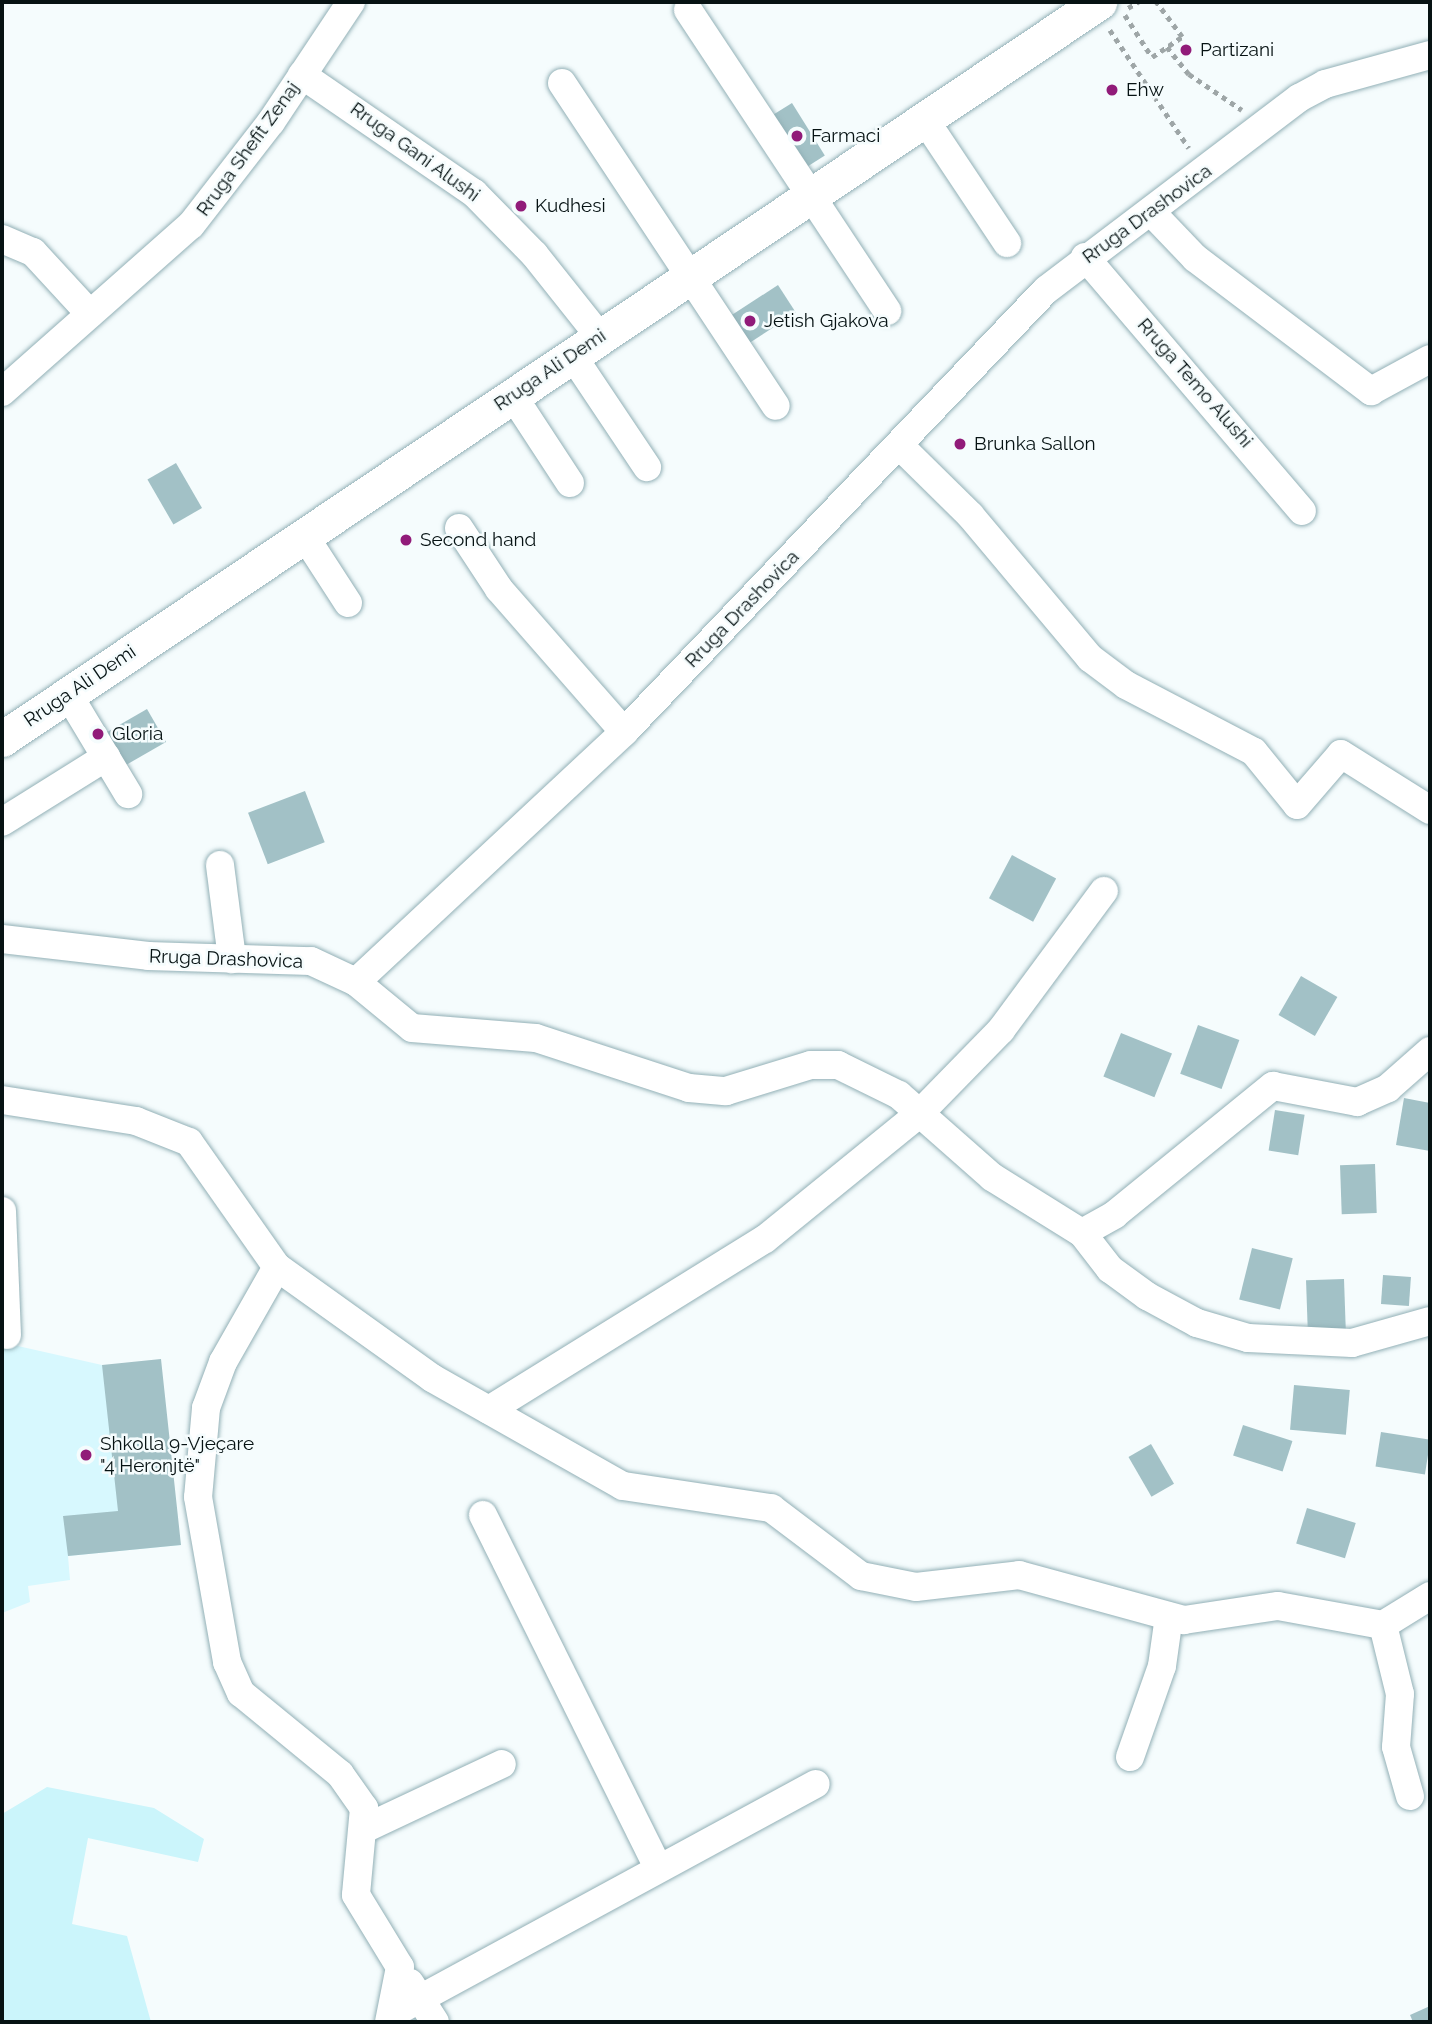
<!DOCTYPE html>
<html>
<head>
<meta charset="utf-8">
<style>
	body { margin:0 }
	#map { position:relative; width:1432px; height:2024px; overflow:hidden; background:#f5fcfd; font-family:Raleway,sans-serif }
	div>[style] { position:absolute }
	[style*='--x'] { left:calc(var(--x)*1px); top:calc(var(--y)*1px); width:calc(var(--w)*1px); rotate:calc(var(--a)*1deg) }
	.built>* { inset:0; background:#d7f8fe }
	.green>* { inset:0; background:#cbf5fb }
	.building>* { inset:0; background:#a2c1c6; transform-origin:0 0 }
	.path>* { height:4.5px; margin-top:-2.25px; transform-origin:0; background:repeating-linear-gradient(90deg,#9ea6a7 0 5px,transparent 0 10px) }
	.roads { filter:drop-shadow(0 0 2px #92b0b6) drop-shadow(0 0 2px #92b0b6) }
	.minor>* { height:28px; margin:-14px; padding:0 14px; transform-origin:14px; border-radius:14px; background:#fff }
	.major>* { height:35px; margin:-17.5px; padding:0 17.5px; transform-origin:17.5px; border-radius:17.5px; background:#fff }
	.dots>* { width:19px; height:19px; translate:-50% -50%; box-sizing:border-box; border:4px solid #f5fcfd; border-radius:50% }
	span { translate:-50% -50%; white-space:nowrap; text-align:center; line-height:1.15; -webkit-text-stroke:5px #f5fcfd; paint-order:stroke }
	.poi-label { font-size:19px; color:#061213 }
	.left { translate:0 -50%; text-align:left }
	.street-label { font-size:19px; color:#061213 }
	.frame { position:absolute; inset:0; border:4px solid #061213; pointer-events:none }
</style>
</head>
<body>
<div id="map">
	<div class="built">
		<div style="clip-path:polygon(9px 1344px,102px 1365px,181px 1545px,68px 1556px,70px 1580px,28px 1586px,30px 1602px,2px 1613px,2px 1345px)"></div>
	</div>
	<div class="green">
		<div style="clip-path:polygon(47px 1787px,154px 1808px,204px 1839px,198px 1862px,88px 1838px,72px 1924px,127px 1936px,151px 2022px,2px 2022px,2px 1814px)"></div>
	</div>
	<div class="building">
		<div style="left:792px;top:103px;width:62px;height:27px;rotate:58deg"></div>
		<div style="left:778px;top:285px;width:33px;height:62px;rotate:57deg"></div>
		<div style="left:176px;top:463px;width:52px;height:33px;rotate:60deg"></div>
		<div style="left:147px;top:709px;width:38px;height:47px;rotate:60deg"></div>
		<div style="left:305px;top:791px;width:55px;height:61px;rotate:69deg"></div>
		<div style="left:1012px;top:855px;width:50px;height:49px;rotate:28deg"></div>
		<div style="left:1301px;top:976px;width:42px;height:45px;rotate:30deg"></div>
		<div style="left:1198px;top:1025px;width:44px;height:52px;rotate:20deg"></div>
		<div style="left:1121px;top:1033px;width:55px;height:47px;rotate:22deg"></div>
		<div style="clip-path:polygon(1404px 1098px,1430px 1103px,1430px 1151px,1396px 1145px)"></div>
		<div style="left:1275px;top:1110px;width:30px;height:41px;rotate:9deg"></div>
		<div style="left:1375px;top:1164px;width:49px;height:35px;rotate:88deg"></div>
		<div style="left:1252px;top:1248px;width:42px;height:53px;rotate:14deg"></div>
		<div style="left:1383px;top:1275px;width:28px;height:29px;rotate:4deg"></div>
		<div style="left:1344px;top:1279px;width:57px;height:38px;rotate:88deg"></div>
		<div style="clip-path:polygon(161px 1359px,181px 1545px,68px 1556px,63px 1516px,118px 1511px,102px 1365px)"></div>
		<div style="left:1294px;top:1385px;width:56px;height:45px;rotate:5deg"></div>
		<div style="left:1243px;top:1425px;width:52px;height:32px;rotate:18deg"></div>
		<div style="left:1381px;top:1432px;width:50px;height:35px;rotate:9deg"></div>
		<div style="left:1151px;top:1444px;width:46px;height:26px;rotate:60deg"></div>
		<div style="left:1307px;top:1508px;width:51px;height:37px;rotate:17deg"></div>
		<div style="clip-path:polygon(1430px 2006px,1430px 2022px,1413px 2022px,1410px 2015px)"></div>
	</div>
	<div class="path">
		<div style="--x:1128;--y:8;--w:12;--a:-31"></div>
		<div style="--x:1125;--y:15;--w:50;--a:57.3"></div>
		<div style="--x:1152;--y:57;--w:36;--a:-34"></div>
		<div style="--x:1182;--y:37;--w:44;--a:-126.6"></div>
		<div style="--x:1110;--y:30;--w:142;--a:56.2"></div>
		<div style="--x:1167;--y:47;--w:35;--a:51"></div>
		<div style="--x:1189;--y:74;--w:64;--a:34.2"></div>
	</div>
	<div class="roads">
		<div class="minor">
			<div style="--x:688;--y:10;--w:361;--a:56.5"></div>
			<div style="--x:302;--y:75;--w:209;--a:34.5"></div>
			<div style="--x:474;--y:193;--w:86;--a:45.5"></div>
			<div style="--x:534;--y:254;--w:106;--a:51.5"></div>
			<div style="--x:562;--y:83;--w:387;--a:56.5"></div>
			<div style="--x:925;--y:120;--w:148;--a:56.3"></div>
			<div style="--x:1152;--y:213;--w:62;--a:46.3"></div>
			<div style="--x:1195;--y:258;--w:221;--a:37.1"></div>
			<div style="--x:1371;--y:391;--w:67;--a:-28.5"></div>
			<div style="--x:2;--y:239;--w:34;--a:23"></div>
			<div style="--x:33;--y:252;--w:84;--a:47.4"></div>
			<div style="--x:1085;--y:257;--w:334;--a:49.5"></div>
			<div style="--x:572;--y:355;--w:135;--a:56.2"></div>
			<div style="--x:2;--y:392;--w:252;--a:-41.5"></div>
			<div style="--x:191;--y:225;--w:130;--a:-52.2"></div>
			<div style="--x:271;--y:122;--w:144;--a:-56.3"></div>
			<div style="--x:513;--y:396;--w:104;--a:56.8"></div>
			<div style="--x:899;--y:445;--w:100;--a:44.6"></div>
			<div style="--x:970;--y:515;--w:187;--a:50"></div>
			<div style="--x:1090;--y:658;--w:45;--a:36.9"></div>
			<div style="--x:1126;--y:685;--w:144;--a:27.6"></div>
			<div style="--x:1254;--y:752;--w:68;--a:50.9"></div>
			<div style="--x:1297;--y:805;--w:67;--a:-49.2"></div>
			<div style="--x:1341;--y:754;--w:105;--a:32.2"></div>
			<div style="--x:459;--y:528;--w:73;--a:56.7"></div>
			<div style="--x:499;--y:589;--w:190;--a:48.8"></div>
			<div style="--x:304;--y:535;--w:81;--a:57.1"></div>
			<div style="--x:68;--y:694;--w:117;--a:59"></div>
			<div style="--x:2;--y:822;--w:123;--a:-32"></div>
			<div style="--x:220;--y:865;--w:95;--a:82.7"></div>
			<div style="--x:2;--y:939;--w:147;--a:6.6"></div>
			<div style="--x:148;--y:956;--w:163;--a:1.8"></div>
			<div style="--x:311;--y:961;--w:50;--a:25"></div>
			<div style="--x:356;--y:982;--w:367;--a:-43"></div>
			<div style="--x:624;--y:732;--w:611;--a:-46.33"></div>
			<div style="--x:1046;--y:290;--w:318;--a:-37.2"></div>
			<div style="--x:1299;--y:98;--w:30;--a:-28"></div>
			<div style="--x:1325;--y:84;--w:109;--a:-15.4"></div>
			<div style="--x:356;--y:982;--w:72;--a:39.4"></div>
			<div style="--x:412;--y:1028;--w:124;--a:4.6"></div>
			<div style="--x:536;--y:1038;--w:161;--a:18.1"></div>
			<div style="--x:689;--y:1088;--w:37;--a:5"></div>
			<div style="--x:726;--y:1091;--w:89;--a:-17"></div>
			<div style="--x:811;--y:1065;--w:27;--a:0"></div>
			<div style="--x:838;--y:1065;--w:68;--a:26.2"></div>
			<div style="--x:899;--y:1095;--w:124;--a:41.4"></div>
			<div style="--x:992;--y:1177;--w:106;--a:31.9"></div>
			<div style="--x:1082;--y:1233;--w:37;--a:-29"></div>
			<div style="--x:1114;--y:1215;--w:205;--a:-39.1"></div>
			<div style="--x:1273;--y:1086;--w:86;--a:10.8"></div>
			<div style="--x:1357;--y:1102;--w:34;--a:-24"></div>
			<div style="--x:1388;--y:1088;--w:56;--a:-41.4"></div>
			<div style="--x:2;--y:1100;--w:136;--a:8.9"></div>
			<div style="--x:136;--y:1121;--w:57;--a:21.6"></div>
			<div style="--x:189;--y:1142;--w:153;--a:54.9"></div>
			<div style="--x:277;--y:1267;--w:191;--a:35.6"></div>
			<div style="--x:432;--y:1378;--w:219;--a:29.5"></div>
			<div style="--x:623;--y:1486;--w:150;--a:8.5"></div>
			<div style="--x:771;--y:1508;--w:113;--a:37.1"></div>
			<div style="--x:861;--y:1576;--w:56;--a:11.3"></div>
			<div style="--x:916;--y:1587;--w:104;--a:-6.6"></div>
			<div style="--x:1019;--y:1575;--w:171;--a:15.3"></div>
			<div style="--x:1184;--y:1620;--w:95;--a:-8.5"></div>
			<div style="--x:1278;--y:1606;--w:107;--a:10.3"></div>
			<div style="--x:1383;--y:1625;--w:55;--a:-31.7"></div>
			<div style="--x:2;--y:1211;--w:124;--a:87.7"></div>
			<div style="--x:1082;--y:1233;--w:46;--a:52.1"></div>
			<div style="--x:1110;--y:1269;--w:46;--a:36.1"></div>
			<div style="--x:1147;--y:1296;--w:57;--a:28.4"></div>
			<div style="--x:1197;--y:1323;--w:53;--a:16.4"></div>
			<div style="--x:1248;--y:1338;--w:104;--a:2.8"></div>
			<div style="--x:1352;--y:1343;--w:81;--a:-15.8"></div>
			<div style="--x:277;--y:1267;--w:109;--a:119.6"></div>
			<div style="--x:223;--y:1362;--w:49;--a:110.3"></div>
			<div style="--x:206;--y:1408;--w:89;--a:95.1"></div>
			<div style="--x:198;--y:1497;--w:168;--a:80"></div>
			<div style="--x:227;--y:1662;--w:34;--a:66"></div>
			<div style="--x:241;--y:1693;--w:128;--a:39.3"></div>
			<div style="--x:340;--y:1774;--w:42;--a:54.8"></div>
			<div style="--x:364;--y:1808;--w:87;--a:95.3"></div>
			<div style="--x:356;--y:1895;--w:84;--a:58.6"></div>
			<div style="--x:400;--y:1967;--w:56;--a:101.3"></div>
			<div style="--x:489;--y:1410;--w:325;--a:-31.8"></div>
			<div style="--x:765;--y:1239;--w:200;--a:-39.1"></div>
			<div style="--x:920;--y:1113;--w:116;--a:-45.7"></div>
			<div style="--x:1001;--y:1030;--w:173;--a:-53.5"></div>
			<div style="--x:483;--y:1515;--w:393;--a:63.6"></div>
			<div style="--x:1383;--y:1625;--w:71;--a:76.2"></div>
			<div style="--x:1400;--y:1694;--w:53;--a:94.3"></div>
			<div style="--x:1396;--y:1747;--w:51;--a:74.1"></div>
			<div style="--x:1130;--y:1757;--w:96;--a:-70.6"></div>
			<div style="--x:1162;--y:1666;--w:50;--a:-82"></div>
			<div style="--x:366;--y:1828;--w:150;--a:-25.2"></div>
			<div style="--x:410;--y:1983;--w:46;--a:57.3"></div>
			<div style="--x:392;--y:2014;--w:482;--a:-28.5"></div>
		</div>
		<div class="major">
			<div style="--x:2;--y:739;--w:1322;--a:-33.89"></div>
		</div>
	</div>
	<div class="dots">
		<div style="left:1186px;top:50px;background:#911b79"></div>
		<div style="left:1112px;top:90px;background:#911b79"></div>
		<div style="left:797px;top:136px;background:#911b79"></div>
		<div style="left:521px;top:206px;background:#911b79"></div>
		<div style="left:750px;top:321px;background:#911b79"></div>
		<div style="left:960px;top:444px;background:#911b79"></div>
		<div style="left:406px;top:540px;background:#911b79"></div>
		<div style="left:98px;top:734px;background:#911b79"></div>
		<div style="left:86px;top:1455px;background:#911b79"></div>
	</div>
	<div class="poi-label">
		<span class="left" style="left:1200px;top:50px">Partizani</span>
		<span class="left" style="left:1126px;top:90px">Ehw</span>
		<span class="left" style="left:811px;top:136px">Farmaci</span>
		<span class="left" style="left:535px;top:206px">Kudhesi</span>
		<span class="left" style="left:764px;top:321px">Jetish Gjakova</span>
		<span class="left" style="left:974px;top:444px">Brunka Sallon</span>
		<span class="left" style="left:420px;top:540px">Second hand</span>
		<span class="left" style="left:112px;top:734px">Gloria</span>
		<span class="left" style="left:100px;top:1455px">Shkolla 9-Vjeçare<br>"4 Heronjtë"</span>
	</div>
	<div class="street-label">
		<span style="left:248px;top:149px;rotate:-54deg">Rruga Shefit Zenaj</span>
		<span style="left:415px;top:152px;rotate:36deg">Rruga Gani Alushi</span>
		<span style="left:1147px;top:214px;rotate:-36deg">Rruga Drashovica</span>
		<span style="left:550px;top:370px;rotate:-34deg">Rruga Ali Demi</span>
		<span style="left:1195px;top:383px;rotate:49deg">Rruga Temo Alushi</span>
		<span style="left:742px;top:609px;rotate:-46deg">Rruga Drashovica</span>
		<span style="left:80px;top:686px;rotate:-34deg">Rruga Ali Demi</span>
		<span style="left:226px;top:959px;rotate:2deg">Rruga Drashovica</span>
	</div>
	<div class="frame"></div>
</div>
</body>
</html>
